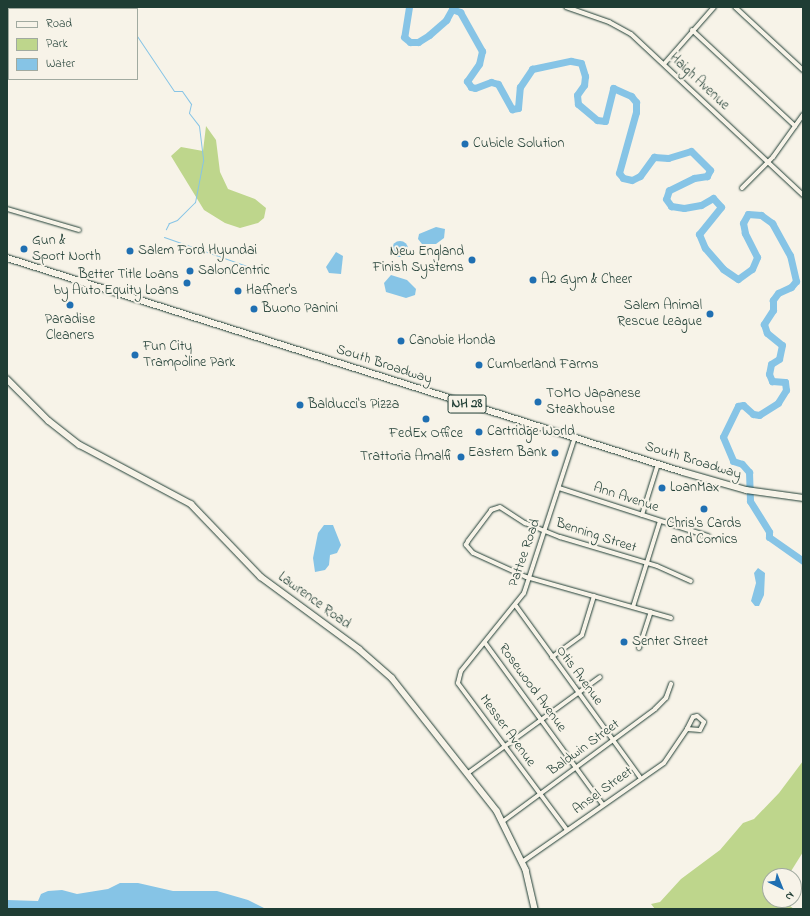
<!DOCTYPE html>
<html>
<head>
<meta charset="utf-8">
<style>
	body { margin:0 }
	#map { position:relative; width:810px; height:916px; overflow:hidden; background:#f7f3e8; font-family:"Indie Flower",sans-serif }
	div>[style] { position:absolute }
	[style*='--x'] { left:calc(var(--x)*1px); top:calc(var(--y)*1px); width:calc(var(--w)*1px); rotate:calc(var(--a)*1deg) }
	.green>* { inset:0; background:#bed68c }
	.water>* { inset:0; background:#86c4e6 }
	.round { border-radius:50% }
	.stream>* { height:1px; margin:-0.5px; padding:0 0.5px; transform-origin:0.5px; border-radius:0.5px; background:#86c4e6 }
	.river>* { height:7px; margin:-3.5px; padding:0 3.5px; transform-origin:3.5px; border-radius:3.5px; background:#86c4e6 }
	.roads { filter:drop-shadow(0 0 1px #1f3d34) drop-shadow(0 0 1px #1f3d34) }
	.street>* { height:4px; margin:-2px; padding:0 2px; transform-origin:2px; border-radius:2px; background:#f7f3e8 }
	.secondary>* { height:5.5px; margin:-2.75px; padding:0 2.75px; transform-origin:2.75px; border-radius:2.75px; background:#f7f3e8 }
	.primary>* { height:6px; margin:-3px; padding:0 3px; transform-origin:3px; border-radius:3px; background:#f7f3e8 }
	.dots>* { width:11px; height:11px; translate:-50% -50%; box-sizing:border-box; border:2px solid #f7f3e8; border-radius:50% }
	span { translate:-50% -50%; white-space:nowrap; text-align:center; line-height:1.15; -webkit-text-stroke:4px #f7f3e8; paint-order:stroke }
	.shield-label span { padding:1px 3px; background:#f7f3e8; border:1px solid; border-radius:3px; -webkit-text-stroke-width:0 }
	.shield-label { font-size:13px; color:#1f3d34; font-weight:700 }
	.street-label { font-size:14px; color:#1f3d34 }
	.poi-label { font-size:14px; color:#1f3d34 }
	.left { translate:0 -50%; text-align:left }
	.right { translate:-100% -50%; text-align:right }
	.frame { position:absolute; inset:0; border:8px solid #1f3d34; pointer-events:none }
	.legend { position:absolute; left:8px; top:8px; width:130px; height:72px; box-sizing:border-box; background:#f7f3e8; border:1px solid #a1aaa0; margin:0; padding:5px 7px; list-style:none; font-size:12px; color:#1f3d34 }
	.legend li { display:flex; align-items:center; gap:8px; height:20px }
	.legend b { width:20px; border:1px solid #a1aaa0 }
	.north { position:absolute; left:762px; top:868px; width:40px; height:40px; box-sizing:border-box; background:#f7f3e8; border:1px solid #a1aaa0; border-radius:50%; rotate:137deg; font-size:11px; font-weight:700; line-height:16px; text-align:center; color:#1f3d34 }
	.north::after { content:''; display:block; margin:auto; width:14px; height:18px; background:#1f6fb2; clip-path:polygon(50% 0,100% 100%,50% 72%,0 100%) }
</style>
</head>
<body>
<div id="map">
	<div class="green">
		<div style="clip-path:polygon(206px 126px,216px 140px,220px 172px,228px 189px,255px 199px,266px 208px,264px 218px,258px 223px,240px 228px,225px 223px,204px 210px,171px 156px,181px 147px,203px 151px)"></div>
		<div style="clip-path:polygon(803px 761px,803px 852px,788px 876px,770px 876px,770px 900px,782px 900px,794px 909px,655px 909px,651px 904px,660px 902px,681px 879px,720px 850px,743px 823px,754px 819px,779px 793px)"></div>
	</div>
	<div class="water">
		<div style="clip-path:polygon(436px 227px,445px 229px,444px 238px,436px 244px,422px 244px,418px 239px,419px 234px)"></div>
		<div class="round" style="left:392px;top:241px;width:16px;height:16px"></div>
		<div style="clip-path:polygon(336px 252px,343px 256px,341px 274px,329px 273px,326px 267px)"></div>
		<div style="clip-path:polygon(391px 275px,407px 280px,416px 289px,415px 295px,406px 298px,386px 292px,384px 283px)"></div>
		<div style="clip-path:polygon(324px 525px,333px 525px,341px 545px,337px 553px,330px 555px,329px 565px,325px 570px,315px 572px,313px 558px,318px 533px)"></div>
		<div style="clip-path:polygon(758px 568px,765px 573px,764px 595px,759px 606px,755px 606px,751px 601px,756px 583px,754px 573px)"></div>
		<div style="clip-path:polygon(120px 883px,138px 883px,173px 891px,217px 891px,248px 900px,266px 909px,7px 909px,7px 900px,38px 901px,41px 894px,48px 891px,62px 890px,77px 894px,108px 889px)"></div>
	</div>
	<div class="stream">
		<div style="--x:117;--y:7;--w:2;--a:63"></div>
		<div style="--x:137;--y:36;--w:66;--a:56.1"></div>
		<div style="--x:174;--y:91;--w:8;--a:0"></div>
		<div style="--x:182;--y:91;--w:16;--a:55"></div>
		<div style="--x:191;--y:104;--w:9;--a:103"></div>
		<div style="--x:189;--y:113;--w:16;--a:52"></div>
		<div style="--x:199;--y:126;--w:35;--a:83"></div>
		<div style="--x:203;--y:161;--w:42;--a:101"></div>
		<div style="--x:195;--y:202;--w:25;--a:135"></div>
		<div style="--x:177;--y:220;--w:9;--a:159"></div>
		<div style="--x:169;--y:223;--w:7;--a:117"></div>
		<div style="--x:164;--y:237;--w:109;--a:19.3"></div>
	</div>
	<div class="river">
		<div style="--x:409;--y:7;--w:30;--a:99"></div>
		<div style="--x:404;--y:37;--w:8;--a:40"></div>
		<div style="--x:410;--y:42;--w:8;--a:0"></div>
		<div style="--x:418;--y:42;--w:13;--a:-32"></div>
		<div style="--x:429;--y:35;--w:23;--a:-41"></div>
		<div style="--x:446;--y:20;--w:13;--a:-61"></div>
		<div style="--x:452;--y:9;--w:9;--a:21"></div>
		<div style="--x:460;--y:12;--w:45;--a:60.6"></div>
		<div style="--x:482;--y:51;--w:13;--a:103"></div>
		<div style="--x:479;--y:64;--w:21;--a:125"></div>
		<div style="--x:467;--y:81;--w:7;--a:56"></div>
		<div style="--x:471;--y:87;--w:4;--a:14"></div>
		<div style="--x:475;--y:88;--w:17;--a:-21"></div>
		<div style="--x:491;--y:82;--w:7;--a:16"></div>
		<div style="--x:498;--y:84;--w:29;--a:61"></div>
		<div style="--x:512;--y:109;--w:6;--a:-9"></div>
		<div style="--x:518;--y:108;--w:21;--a:-85"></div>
		<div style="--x:520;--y:87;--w:22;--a:-56"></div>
		<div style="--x:532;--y:69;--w:40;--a:-12"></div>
		<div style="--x:571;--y:61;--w:10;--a:11"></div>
		<div style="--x:581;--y:63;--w:14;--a:73"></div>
		<div style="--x:585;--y:76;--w:9;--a:96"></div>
		<div style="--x:584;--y:85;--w:12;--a:125"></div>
		<div style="--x:577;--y:95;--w:9;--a:84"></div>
		<div style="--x:578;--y:104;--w:25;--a:40"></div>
		<div style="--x:597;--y:120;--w:8;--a:7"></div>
		<div style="--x:605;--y:121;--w:34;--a:-76"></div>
		<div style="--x:613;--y:88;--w:20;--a:24"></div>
		<div style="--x:631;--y:96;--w:8;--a:50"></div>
		<div style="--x:636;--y:102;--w:10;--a:90"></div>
		<div style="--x:636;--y:112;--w:63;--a:105.6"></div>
		<div style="--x:619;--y:173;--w:6;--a:51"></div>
		<div style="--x:623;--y:178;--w:9;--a:13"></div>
		<div style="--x:632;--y:180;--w:9;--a:-27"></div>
		<div style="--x:640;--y:176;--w:24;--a:-54"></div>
		<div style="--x:654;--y:157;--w:14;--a:4"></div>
		<div style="--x:668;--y:158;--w:24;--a:-17"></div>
		<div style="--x:691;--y:151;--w:27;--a:45"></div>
		<div style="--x:710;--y:170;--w:7;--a:117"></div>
		<div style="--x:707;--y:176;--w:13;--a:171"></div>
		<div style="--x:694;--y:178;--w:28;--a:154"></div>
		<div style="--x:669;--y:190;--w:9;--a:108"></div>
		<div style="--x:666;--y:199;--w:9;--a:54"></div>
		<div style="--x:671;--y:206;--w:13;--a:9"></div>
		<div style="--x:684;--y:208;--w:17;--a:-10"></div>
		<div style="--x:701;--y:205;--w:14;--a:-30"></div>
		<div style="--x:713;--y:198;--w:12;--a:48"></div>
		<div style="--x:721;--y:207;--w:35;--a:129"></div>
		<div style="--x:699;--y:234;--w:15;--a:67"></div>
		<div style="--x:705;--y:248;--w:28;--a:49"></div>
		<div style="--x:723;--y:269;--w:18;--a:34"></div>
		<div style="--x:738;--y:279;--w:17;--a:-36"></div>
		<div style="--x:752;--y:269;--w:13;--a:-67"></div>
		<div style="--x:757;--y:257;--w:27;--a:-117"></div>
		<div style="--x:745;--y:233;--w:10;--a:-101"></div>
		<div style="--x:743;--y:223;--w:10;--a:-61"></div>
		<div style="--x:748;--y:214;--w:13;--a:4"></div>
		<div style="--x:761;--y:215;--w:14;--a:36"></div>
		<div style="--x:772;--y:223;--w:37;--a:61"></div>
		<div style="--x:790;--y:255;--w:27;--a:77"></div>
		<div style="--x:796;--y:281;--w:8;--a:130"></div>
		<div style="--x:791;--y:287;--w:14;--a:155"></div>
		<div style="--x:778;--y:293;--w:9;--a:126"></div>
		<div style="--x:773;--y:300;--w:10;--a:90"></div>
		<div style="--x:773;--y:310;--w:17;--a:123"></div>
		<div style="--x:764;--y:324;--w:9;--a:72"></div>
		<div style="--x:767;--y:333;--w:19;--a:39"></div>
		<div style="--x:782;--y:345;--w:14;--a:102"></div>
		<div style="--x:779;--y:359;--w:9;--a:148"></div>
		<div style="--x:771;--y:364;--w:10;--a:101"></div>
		<div style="--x:769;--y:374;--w:8;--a:67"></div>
		<div style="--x:772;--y:381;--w:13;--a:4"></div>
		<div style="--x:785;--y:382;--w:8;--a:83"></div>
		<div style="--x:786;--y:390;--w:15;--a:122"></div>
		<div style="--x:778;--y:403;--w:22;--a:148"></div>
		<div style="--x:759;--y:415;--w:6;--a:-171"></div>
		<div style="--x:753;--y:414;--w:13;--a:-138"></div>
		<div style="--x:743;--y:405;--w:5;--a:169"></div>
		<div style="--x:738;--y:406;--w:34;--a:116"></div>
		<div style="--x:723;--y:437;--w:26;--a:67"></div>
		<div style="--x:733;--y:461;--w:9;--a:18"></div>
		<div style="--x:742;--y:464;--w:11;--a:49"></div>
		<div style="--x:749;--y:472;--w:29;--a:88"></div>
		<div style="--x:750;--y:501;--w:36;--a:58"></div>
		<div style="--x:769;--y:532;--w:5;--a:90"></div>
		<div style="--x:769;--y:537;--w:42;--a:35.2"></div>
	</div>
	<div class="roads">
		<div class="street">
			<div style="--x:67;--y:7;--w:2;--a:63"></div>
			<div style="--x:566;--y:7;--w:46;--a:19.2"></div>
			<div style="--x:609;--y:22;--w:25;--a:29"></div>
			<div style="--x:631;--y:34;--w:236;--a:43.1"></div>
			<div style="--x:735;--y:7;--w:93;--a:42.8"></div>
			<div style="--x:692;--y:30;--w:141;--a:43"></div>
			<div style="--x:664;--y:64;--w:76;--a:-48.7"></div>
			<div style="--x:742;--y:188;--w:44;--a:-45"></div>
			<div style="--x:773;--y:157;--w:52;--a:-54.5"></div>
			<div style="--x:7;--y:209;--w:75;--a:16.3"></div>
			<div style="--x:559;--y:488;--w:157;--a:17.9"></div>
			<div style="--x:642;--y:515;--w:53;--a:-72.6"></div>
			<div style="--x:516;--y:606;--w:211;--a:54.1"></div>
			<div style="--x:633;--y:607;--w:90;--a:-72.6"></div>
			<div style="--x:671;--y:618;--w:151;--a:-164.2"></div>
			<div style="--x:526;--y:577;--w:58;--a:-155.6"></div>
			<div style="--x:473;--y:553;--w:11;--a:-131"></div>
			<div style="--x:466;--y:545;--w:4;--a:-63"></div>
			<div style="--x:468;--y:541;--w:39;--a:-53"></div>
			<div style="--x:491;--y:510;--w:9;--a:-18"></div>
			<div style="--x:500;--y:507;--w:30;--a:33"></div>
			<div style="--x:525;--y:523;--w:38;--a:22"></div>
			<div style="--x:560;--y:537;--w:101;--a:16.6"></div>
			<div style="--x:657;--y:566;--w:37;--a:24"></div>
			<div style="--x:485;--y:643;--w:200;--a:53.9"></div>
			<div style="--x:639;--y:648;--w:38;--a:-72"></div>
			<div style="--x:552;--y:657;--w:37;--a:-36"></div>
			<div style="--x:582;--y:635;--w:41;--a:-72.9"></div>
			<div style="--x:468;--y:773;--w:163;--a:-36"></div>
			<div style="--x:502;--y:822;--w:190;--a:-36.4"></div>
			<div style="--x:655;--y:709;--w:16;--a:-45"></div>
			<div style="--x:666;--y:698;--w:15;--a:-70"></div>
			<div style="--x:567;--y:830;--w:183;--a:-126.6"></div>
			<div style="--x:458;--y:683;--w:12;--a:-76"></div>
			<div style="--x:461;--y:671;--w:100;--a:-51.1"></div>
			<div style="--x:524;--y:593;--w:164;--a:-71.9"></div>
			<div style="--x:522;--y:862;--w:173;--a:-34.9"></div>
			<div style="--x:664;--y:763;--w:41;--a:-55.9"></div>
			<div style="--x:687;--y:729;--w:13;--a:4"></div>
			<div style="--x:700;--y:730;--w:9;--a:-63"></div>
			<div style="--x:704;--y:722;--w:9;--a:-139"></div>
			<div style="--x:697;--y:716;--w:4;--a:166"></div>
			<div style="--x:693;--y:717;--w:13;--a:117"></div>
		</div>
		<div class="secondary">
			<div style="--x:7;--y:379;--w:59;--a:45"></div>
			<div style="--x:49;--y:421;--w:39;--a:38"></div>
			<div style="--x:80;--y:445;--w:126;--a:28"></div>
			<div style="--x:191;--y:504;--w:101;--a:46.2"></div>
			<div style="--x:261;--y:577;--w:122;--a:36.3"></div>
			<div style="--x:359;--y:649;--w:44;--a:41.3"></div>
			<div style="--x:392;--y:678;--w:169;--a:51.7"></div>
			<div style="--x:497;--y:811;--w:66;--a:63.8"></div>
			<div style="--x:526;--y:870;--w:40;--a:77"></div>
		</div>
		<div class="primary">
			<div style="--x:7;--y:258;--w:709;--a:17.57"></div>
			<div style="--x:683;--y:472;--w:66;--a:15.9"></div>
			<div style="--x:746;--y:490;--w:58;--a:8"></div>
		</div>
	</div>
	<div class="dots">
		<div style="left:465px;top:144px;background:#1f6fb2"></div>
		<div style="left:24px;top:249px;background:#1f6fb2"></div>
		<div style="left:130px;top:251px;background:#1f6fb2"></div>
		<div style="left:472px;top:260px;background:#1f6fb2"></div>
		<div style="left:190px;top:271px;background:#1f6fb2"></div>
		<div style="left:533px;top:280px;background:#1f6fb2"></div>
		<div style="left:187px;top:283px;background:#1f6fb2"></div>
		<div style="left:238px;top:291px;background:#1f6fb2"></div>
		<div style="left:70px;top:305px;background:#1f6fb2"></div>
		<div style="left:254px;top:309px;background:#1f6fb2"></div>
		<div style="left:710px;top:314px;background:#1f6fb2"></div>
		<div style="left:401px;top:341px;background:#1f6fb2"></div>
		<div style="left:135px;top:355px;background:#1f6fb2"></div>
		<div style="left:479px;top:365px;background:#1f6fb2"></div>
		<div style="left:538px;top:402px;background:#1f6fb2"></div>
		<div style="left:300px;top:405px;background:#1f6fb2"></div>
		<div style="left:426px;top:419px;background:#1f6fb2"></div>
		<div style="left:479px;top:432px;background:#1f6fb2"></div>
		<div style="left:555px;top:453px;background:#1f6fb2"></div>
		<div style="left:461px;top:457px;background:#1f6fb2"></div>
		<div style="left:662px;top:488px;background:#1f6fb2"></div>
		<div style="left:704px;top:509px;background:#1f6fb2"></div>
		<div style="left:624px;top:642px;background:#1f6fb2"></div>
	</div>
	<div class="shield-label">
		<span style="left:467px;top:404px">NH 28</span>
	</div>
	<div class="street-label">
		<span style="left:699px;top:82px;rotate:43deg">Haigh Avenue</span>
		<span style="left:384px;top:365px;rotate:18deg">South Broadway</span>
		<span style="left:693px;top:461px;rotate:17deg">South Broadway</span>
		<span style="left:626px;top:498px;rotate:18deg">Ann Avenue</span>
		<span style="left:596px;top:536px;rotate:18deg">Benning Street</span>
		<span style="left:525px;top:553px;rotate:-71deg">Pattee Road</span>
		<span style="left:314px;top:601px;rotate:36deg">Lawrence Road</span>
		<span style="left:579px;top:676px;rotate:54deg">Otis Avenue</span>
		<span style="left:532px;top:688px;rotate:54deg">Rosewood Avenue</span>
		<span style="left:507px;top:731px;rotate:54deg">Messer Avenue</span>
		<span style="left:584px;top:748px;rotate:-36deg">Baldwin Street</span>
		<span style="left:603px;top:791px;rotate:-36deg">Ansel Street</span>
	</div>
	<div class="poi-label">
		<span class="left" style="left:473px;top:144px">Cubicle Solution</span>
		<span class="left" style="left:32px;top:249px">Gun &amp;<br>Sport North</span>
		<span class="left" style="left:138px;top:251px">Salem Ford Hyundai</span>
		<span class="right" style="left:464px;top:260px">New England<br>Finish Systems</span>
		<span class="left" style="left:198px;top:271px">SalonCentric</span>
		<span class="right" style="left:179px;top:283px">Better Title Loans<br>by Auto Equity Loans</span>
		<span class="left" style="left:541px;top:280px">A2 Gym &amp; Cheer</span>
		<span class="left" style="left:246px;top:291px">Haffner's</span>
		<span class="right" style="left:702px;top:314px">Salem Animal<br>Rescue League</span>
		<span class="left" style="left:262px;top:309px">Buono Panini</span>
		<span style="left:70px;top:328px">Paradise<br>Cleaners</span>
		<span class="left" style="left:409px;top:341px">Canobie Honda</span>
		<span class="left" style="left:143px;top:355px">Fun City<br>Trampoline Park</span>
		<span class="left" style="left:487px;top:365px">Cumberland Farms</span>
		<span class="left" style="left:546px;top:402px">TOMO Japanese<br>Steakhouse</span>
		<span class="left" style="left:308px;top:405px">Balducci's Pizza</span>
		<span class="left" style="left:487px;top:432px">Cartridge World</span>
		<span style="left:426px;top:434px">FedEx Office</span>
		<span class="right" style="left:547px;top:453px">Eastern Bank</span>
		<span class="right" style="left:453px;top:457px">Trattoria Amalfi</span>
		<span class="left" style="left:670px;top:488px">LoanMax</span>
		<span style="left:704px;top:532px">Chris's Cards<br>and Comics</span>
		<span class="left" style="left:632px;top:642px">Senter Street</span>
	</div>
	<div class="frame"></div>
	<ul class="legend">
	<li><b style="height:5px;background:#f7f3e8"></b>Road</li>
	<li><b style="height:11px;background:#bed68c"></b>Park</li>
	<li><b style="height:11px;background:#86c4e6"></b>Water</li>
	</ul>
	<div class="north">N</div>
</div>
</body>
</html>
